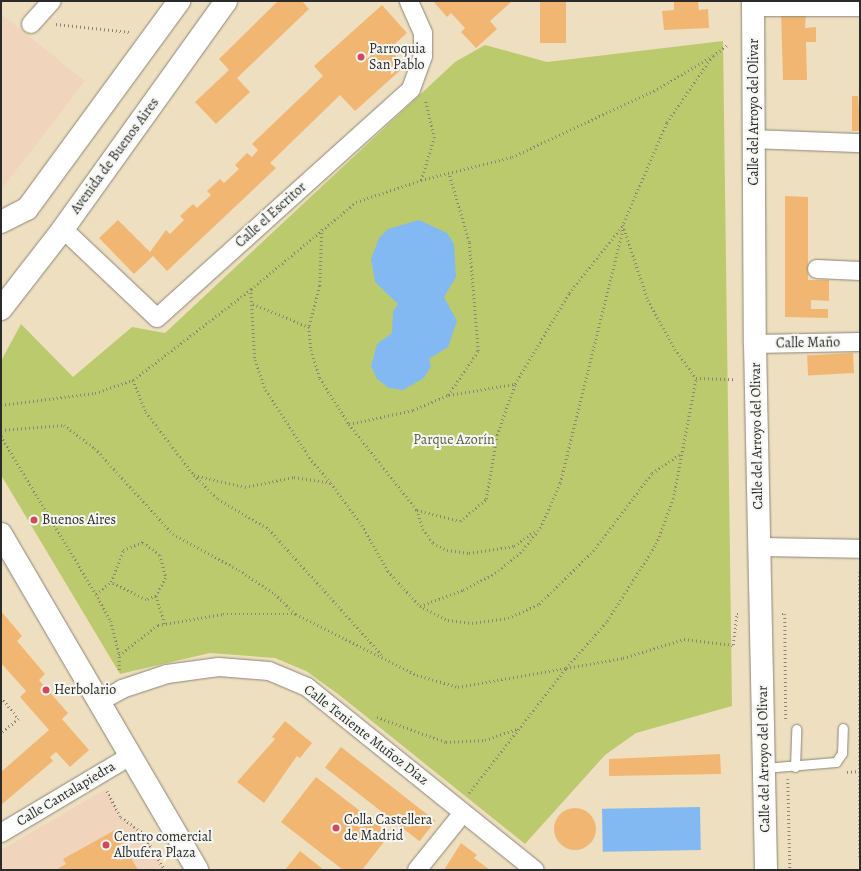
<!DOCTYPE html>
<html>
<head>
<meta charset="utf-8">
<style>
	body { margin:0 }
	#map { position:relative; width:861px; height:871px; overflow:hidden; background:#eedfc1; font-family:Alegreya,serif }
	div>[style] { position:absolute }
	[style*='--x'] { left:calc(var(--x)*1px); top:calc(var(--y)*1px); width:calc(var(--w)*1px); rotate:calc(var(--a)*1deg) }
	.built>* { inset:0; background:#f0d5bc }
	.green>* { inset:0; background:#bbca6c }
	.water>* { inset:0; background:#83b9f2; transform-origin:0 0 }
	.building>* { inset:0; background:#f1b772; transform-origin:0 0 }
	.round { border-radius:50% }
	.path>* { height:2.5px; margin-top:-1.25px; transform-origin:0; background:repeating-linear-gradient(90deg,#8c8576 0 1px,transparent 0 4px) }
	.roads { filter:drop-shadow(0 0 1px #8c8576) drop-shadow(0 0 1px #8c8576) }
	.lane>* { height:9px; margin:-4.5px; padding:0 4.5px; transform-origin:4.5px; border-radius:4.5px; background:#fff }
	.street>* { height:18px; margin:-9px; padding:0 9px; transform-origin:9px; border-radius:9px; background:#fff }
	.secondary>* { height:22px; margin:-11px; padding:0 11px; transform-origin:11px; border-radius:11px; background:#fff }
	.primary>* { height:22px; margin:-11px; padding:0 11px; transform-origin:11px; border-radius:11px; background:#fff }
	.dots>* { width:11px; height:11px; translate:-50% -50%; box-sizing:border-box; border:2px solid #f6f6f2; border-radius:50% }
	span { translate:-50% -50%; white-space:nowrap; text-align:center; line-height:1.15; -webkit-text-stroke:4px #f6f6f2; paint-order:stroke }
	.poi-label { font-size:14px; color:#2b2b2b }
	.left { translate:0 -50%; text-align:left }
	.street-label { font-size:14px; color:#2b2b2b }
	.park-label { font-size:14px; color:#565b3e }
	.frame { position:absolute; inset:0; border:2px solid #2b2b2b; pointer-events:none }
</style>
</head>
<body>
<div id="map">
	<div class="built">
		<div style="clip-path:polygon(1px 14px,85px 81px,1px 190px)"></div>
		<div style="clip-path:polygon(106px 789px,121px 817px,142px 832px,165px 870px,1px 870px,1px 850px)"></div>
	</div>
	<div class="green">
		<div style="clip-path:polygon(723px 41px,732px 706px,636px 733px,605px 755px,525px 844px,338px 694px,306px 671px,275px 658px,210px 653px,120px 674px,1px 475px,1px 361px,21px 324px,73px 377px,132px 327px,165px 333px,455px 62px,485px 45px,547px 62px)"></div>
	</div>
	<div class="water">
		<div style="clip-path:polygon(419px 220px,447px 233px,454px 244px,456px 277px,444px 297px,457px 321px,448px 347px,429px 359px,431px 366px,424px 378px,403px 390px,389px 388px,377px 379px,371px 366px,377px 344px,392px 333px,393px 311px,398px 304px,375px 282px,371px 259px,379px 238px,388px 229px)"></div>
		<div style="left:700px;top:807px;width:43px;height:98px;rotate:89deg"></div>
	</div>
	<div class="building">
		<div style="clip-path:polygon(278px 1px,302px 1px,309px 9px,237px 78px,250px 92px,216px 124px,195px 102px,229px 70px,219px 59px)"></div>
		<div style="clip-path:polygon(433px 1px,510px 1px,511px 2px,490px 21px,497px 29px,476px 48px,461px 32px,465px 28px,451px 13px,447px 17px)"></div>
		<div style="left:540px;top:1px;width:26px;height:42px"></div>
		<div style="clip-path:polygon(674px 1px,698px 1px,699px 10px,708px 9px,709px 28px,664px 30px,662px 11px,674px 10px)"></div>
		<div style="clip-path:polygon(382px 5px,407px 33px,389px 49px,405px 66px,355px 111px,340px 95px,270px 163px,276px 168px,167px 271px,153px 256px,134px 274px,99px 238px,118px 220px,150px 252px,166px 230px,170px 234px,184px 220px,180px 216px,193px 204px,197px 208px,211px 195px,207px 191px,220px 179px,224px 183px,239px 169px,235px 165px,247px 153px,252px 157px,258px 150px,252px 144px,323px 76px,314px 66px)"></div>
		<div style="clip-path:polygon(781px 11px,806px 11px,805px 28px,816px 27px,816px 42px,806px 42px,807px 80px,783px 80px)"></div>
		<div style="clip-path:polygon(858px 91px,860px 131px,852px 131px,852px 96px,858px 96px)"></div>
		<div style="clip-path:polygon(785px 196px,808px 197px,808px 280px,829px 280px,829px 301px,811px 300px,811px 309px,828px 309px,828px 318px,785px 317px)"></div>
		<div style="left:853px;top:353px;width:20px;height:46px;rotate:87deg"></div>
		<div style="clip-path:polygon(1px 611px,22px 636px,17px 641px,45px 674px,39px 680px,68px 713px,62px 719px,89px 750px,70px 767px,56px 752px,50px 757px,53px 761px,1px 805px,1px 772px,49px 730px,20px 697px,26px 691px,1px 663px)"></div>
		<div style="clip-path:polygon(285px 721px,312px 743px,300px 758px,297px 756px,264px 803px,237px 782px,275px 739px,272px 737px)"></div>
		<div style="left:341px;top:747px;width:120px;height:26px;rotate:38deg"></div>
		<div style="clip-path:polygon(720px 754px,721px 774px,609px 776px,609px 759px)"></div>
		<div style="clip-path:polygon(316px 777px,390px 834px,362px 870px,343px 870px,281px 822px)"></div>
		<div class="round" style="left:554px;top:808px;width:42px;height:42px"></div>
		<div style="clip-path:polygon(115px 830px,138px 870px,56px 870px,66px 864px,63px 859px)"></div>
		<div style="clip-path:polygon(461px 843px,477px 855px,474px 858px,490px 870px,444px 870px)"></div>
		<div style="clip-path:polygon(300px 851px,324px 870px,285px 870px)"></div>
	</div>
	<div class="path">
		<div style="--x:56;--y:24;--w:74;--a:6.2"></div>
		<div style="--x:727;--y:46;--w:17;--a:144"></div>
		<div style="--x:713;--y:56;--w:81;--a:124.5"></div>
		<div style="--x:667;--y:123;--w:111;--a:113.3"></div>
		<div style="--x:623;--y:225;--w:79;--a:71.6"></div>
		<div style="--x:648;--y:300;--w:56;--a:61.1"></div>
		<div style="--x:675;--y:349;--w:36;--a:54"></div>
		<div style="--x:696;--y:378;--w:38;--a:2"></div>
		<div style="--x:421;--y:180;--w:94;--a:-14.2"></div>
		<div style="--x:512;--y:157;--w:160;--a:-25.1"></div>
		<div style="--x:657;--y:89;--w:63;--a:-30.7"></div>
		<div style="--x:322;--y:229;--w:57;--a:92"></div>
		<div style="--x:320;--y:286;--w:42;--a:105"></div>
		<div style="--x:309;--y:327;--w:23;--a:85"></div>
		<div style="--x:311;--y:350;--w:29;--a:72"></div>
		<div style="--x:320;--y:378;--w:54;--a:57.8"></div>
		<div style="--x:349;--y:424;--w:110;--a:51.7"></div>
		<div style="--x:417;--y:510;--w:44;--a:14.3"></div>
		<div style="--x:460;--y:521;--w:34;--a:-40"></div>
		<div style="--x:486;--y:499;--w:65;--a:-80.2"></div>
		<div style="--x:497;--y:435;--w:54;--a:-70.6"></div>
		<div style="--x:515;--y:384;--w:106;--a:-59.3"></div>
		<div style="--x:569;--y:293;--w:87;--a:-51.5"></div>
		<div style="--x:251;--y:289;--w:71;--a:86.8"></div>
		<div style="--x:255;--y:360;--w:32;--a:70"></div>
		<div style="--x:266;--y:390;--w:85;--a:57.1"></div>
		<div style="--x:312;--y:461;--w:28;--a:48"></div>
		<div style="--x:253;--y:304;--w:61;--a:22.3"></div>
		<div style="--x:133;--y:380;--w:35;--a:68"></div>
		<div style="--x:146;--y:412;--w:79;--a:52.7"></div>
		<div style="--x:194;--y:475;--w:34;--a:45"></div>
		<div style="--x:218;--y:499;--w:59;--a:30.5"></div>
		<div style="--x:269;--y:529;--w:172;--a:48.1"></div>
		<div style="--x:449;--y:395;--w:67;--a:-9.5"></div>
		<div style="--x:1;--y:405;--w:95;--a:-7.3"></div>
		<div style="--x:95;--y:393;--w:40;--a:-18.9"></div>
		<div style="--x:133;--y:380;--w:149;--a:-37.6"></div>
		<div style="--x:251;--y:289;--w:136;--a:-39.6"></div>
		<div style="--x:356;--y:202;--w:69;--a:-18.7"></div>
		<div style="--x:421;--y:180;--w:44;--a:-72.8"></div>
		<div style="--x:434;--y:138;--w:39;--a:-103"></div>
		<div style="--x:349;--y:424;--w:66;--a:-12.3"></div>
		<div style="--x:413;--y:410;--w:38;--a:-23"></div>
		<div style="--x:448;--y:395;--w:53;--a:-55.7"></div>
		<div style="--x:478;--y:351;--w:109;--a:-94.7"></div>
		<div style="--x:469;--y:242;--w:71;--a:-106.4"></div>
		<div style="--x:1;--y:430;--w:63;--a:-4.5"></div>
		<div style="--x:64;--y:425;--w:39;--a:37"></div>
		<div style="--x:95;--y:448;--w:116;--a:47.8"></div>
		<div style="--x:173;--y:534;--w:75;--a:28.6"></div>
		<div style="--x:239;--y:570;--w:43;--a:33.7"></div>
		<div style="--x:275;--y:594;--w:29;--a:44"></div>
		<div style="--x:1;--y:436;--w:184;--a:59"></div>
		<div style="--x:96;--y:594;--w:31;--a:61"></div>
		<div style="--x:111;--y:621;--w:34;--a:76"></div>
		<div style="--x:194;--y:475;--w:52;--a:13.2"></div>
		<div style="--x:245;--y:487;--w:50;--a:-11.5"></div>
		<div style="--x:294;--y:477;--w:37;--a:9"></div>
		<div style="--x:331;--y:483;--w:52;--a:53.6"></div>
		<div style="--x:362;--y:525;--w:53;--a:60.5"></div>
		<div style="--x:388;--y:571;--w:47;--a:47.6"></div>
		<div style="--x:420;--y:606;--w:31;--a:27"></div>
		<div style="--x:448;--y:620;--w:24;--a:7"></div>
		<div style="--x:472;--y:623;--w:36;--a:-8"></div>
		<div style="--x:508;--y:618;--w:34;--a:-24"></div>
		<div style="--x:539;--y:604;--w:76;--a:-44.5"></div>
		<div style="--x:593;--y:551;--w:98;--a:-52.9"></div>
		<div style="--x:652;--y:473;--w:36;--a:-34"></div>
		<div style="--x:417;--y:510;--w:20;--a:72"></div>
		<div style="--x:423;--y:529;--w:17;--a:54"></div>
		<div style="--x:433;--y:543;--w:16;--a:27"></div>
		<div style="--x:447;--y:550;--w:22;--a:8"></div>
		<div style="--x:469;--y:553;--w:46;--a:-8.8"></div>
		<div style="--x:514;--y:546;--w:27;--a:-36"></div>
		<div style="--x:860;--y:572;--w:287;--a:90"></div>
		<div style="--x:96;--y:594;--w:19;--a:-39"></div>
		<div style="--x:111;--y:582;--w:34;--a:-69"></div>
		<div style="--x:123;--y:550;--w:22;--a:-22"></div>
		<div style="--x:143;--y:542;--w:21;--a:37"></div>
		<div style="--x:160;--y:555;--w:24;--a:75"></div>
		<div style="--x:166;--y:578;--w:21;--a:119"></div>
		<div style="--x:156;--y:596;--w:11;--a:158"></div>
		<div style="--x:146;--y:600;--w:39;--a:-153"></div>
		<div style="--x:156;--y:596;--w:29;--a:72"></div>
		<div style="--x:420;--y:606;--w:46;--a:-20.4"></div>
		<div style="--x:463;--y:590;--w:36;--a:-28"></div>
		<div style="--x:495;--y:573;--w:32;--a:-39"></div>
		<div style="--x:520;--y:553;--w:32;--a:-51"></div>
		<div style="--x:540;--y:528;--w:49;--a:-66"></div>
		<div style="--x:560;--y:483;--w:263;--a:-76.1"></div>
		<div style="--x:782;--y:614;--w:3;--a:0"></div>
		<div style="--x:785;--y:614;--w:106;--a:89.5"></div>
		<div style="--x:119;--y:670;--w:15;--a:-90"></div>
		<div style="--x:119;--y:655;--w:49;--a:-37.6"></div>
		<div style="--x:158;--y:625;--w:66;--a:-9.6"></div>
		<div style="--x:223;--y:614;--w:73;--a:0"></div>
		<div style="--x:296;--y:614;--w:136;--a:26.8"></div>
		<div style="--x:417;--y:675;--w:43;--a:16.3"></div>
		<div style="--x:458;--y:687;--w:110;--a:-10"></div>
		<div style="--x:566;--y:668;--w:62;--a:-48.9"></div>
		<div style="--x:607;--y:621;--w:91;--a:-57.5"></div>
		<div style="--x:656;--y:544;--w:48;--a:-69.3"></div>
		<div style="--x:673;--y:499;--w:123;--a:-79.2"></div>
		<div style="--x:1;--y:697;--w:28;--a:51"></div>
		<div style="--x:19;--y:719;--w:23;--a:142"></div>
		<div style="--x:377;--y:717;--w:73;--a:19.9"></div>
		<div style="--x:446;--y:742;--w:39;--a:-3"></div>
		<div style="--x:485;--y:740;--w:36;--a:-19"></div>
		<div style="--x:847;--y:772;--w:13;--a:-4"></div>
		<div style="--x:788;--y:779;--w:91;--a:88.7"></div>
		<div style="--x:107;--y:791;--w:30;--a:62"></div>
		<div style="--x:121;--y:817;--w:26;--a:36"></div>
		<div style="--x:142;--y:832;--w:44;--a:58.8"></div>
		<div style="--x:469;--y:793;--w:158;--a:-52.2"></div>
		<div style="--x:566;--y:668;--w:58;--a:-10"></div>
		<div style="--x:623;--y:658;--w:64;--a:-17.3"></div>
		<div style="--x:684;--y:639;--w:49;--a:7"></div>
		<div style="--x:733;--y:645;--w:31;--a:-83"></div>
		<div style="--x:737;--y:614;--w:3;--a:0"></div>
	</div>
	<div class="roads">
		<div class="lane">
			<div style="--x:795;--y:767;--w:38;--a:-88"></div>
			<div style="--x:764;--y:768;--w:72;--a:-4.8"></div>
			<div style="--x:836;--y:762;--w:11;--a:-56"></div>
			<div style="--x:842;--y:753;--w:25;--a:-88"></div>
		</div>
		<div class="street">
			<div style="--x:753;--y:7;--w:107;--a:0"></div>
			<div style="--x:31;--y:24;--w:31;--a:-48"></div>
			<div style="--x:754;--y:139;--w:106;--a:2.2"></div>
			<div style="--x:63;--y:229;--w:129;--a:43.4"></div>
			<div style="--x:157;--y:318;--w:342;--a:-42"></div>
			<div style="--x:411;--y:89;--w:35;--a:-70"></div>
			<div style="--x:423;--y:56;--w:23;--a:-90"></div>
			<div style="--x:423;--y:33;--w:35;--a:-114"></div>
			<div style="--x:817;--y:269;--w:43;--a:2.7"></div>
			<div style="--x:755;--y:344;--w:105;--a:-1.1"></div>
			<div style="--x:759;--y:547;--w:101;--a:1.1"></div>
			<div style="--x:99;--y:702;--w:26;--a:-29"></div>
			<div style="--x:122;--y:689;--w:47;--a:-18.4"></div>
			<div style="--x:167;--y:674;--w:52;--a:-7.7"></div>
			<div style="--x:219;--y:667;--w:50;--a:4.6"></div>
			<div style="--x:269;--y:671;--w:41;--a:22.8"></div>
			<div style="--x:307;--y:687;--w:292;--a:38.8"></div>
			<div style="--x:1;--y:833;--w:150;--a:-30.8"></div>
			<div style="--x:417;--y:870;--w:73;--a:-51.1"></div>
		</div>
		<div class="secondary">
			<div style="--x:753;--y:1;--w:343;--a:89.7"></div>
			<div style="--x:755;--y:344;--w:526;--a:88.8"></div>
			<div style="--x:1;--y:222;--w:29;--a:-27"></div>
			<div style="--x:27;--y:209;--w:258;--a:-53.8"></div>
			<div style="--x:1;--y:309;--w:101;--a:-52.2"></div>
			<div style="--x:63;--y:229;--w:280;--a:-54.4"></div>
		</div>
		<div class="primary">
			<div style="--x:1;--y:534;--w:389;--a:59.7"></div>
		</div>
	</div>
	<div class="dots">
		<div style="left:361px;top:57px;background:#d1495b"></div>
		<div style="left:34px;top:520px;background:#d1495b"></div>
		<div style="left:46px;top:690px;background:#d1495b"></div>
		<div style="left:336px;top:828px;background:#d1495b"></div>
		<div style="left:106px;top:845px;background:#d1495b"></div>
	</div>
	<div class="poi-label">
		<span class="left" style="left:369px;top:57px">Parroquia<br>San Pablo</span>
		<span class="left" style="left:42px;top:520px">Buenos Aires</span>
		<span class="left" style="left:54px;top:690px">Herbolario</span>
		<span class="left" style="left:344px;top:828px">Colla Castellera<br>de Madrid</span>
		<span class="left" style="left:114px;top:845px">Centro comercial<br>Albufera Plaza</span>
	</div>
	<div class="street-label">
		<span style="left:754px;top:112px;rotate:-90deg">Calle del Arroyo del Olivar</span>
		<span style="left:115px;top:156px;rotate:-54deg">Avenida de Buenos Aires</span>
		<span style="left:271px;top:215px;rotate:-42deg">Calle el Escritor</span>
		<span style="left:808px;top:343px;rotate:-1deg">Calle Maño</span>
		<span style="left:757px;top:436px;rotate:-91deg">Calle del Arroyo del Olivar</span>
		<span style="left:366px;top:735px;rotate:38deg">Calle Teniente Muñoz Díaz</span>
		<span style="left:764px;top:759px;rotate:-91deg">Calle del Arroyo del Olivar</span>
		<span style="left:66px;top:794px;rotate:-31deg">Calle Cantalapiedra</span>
	</div>
	<div class="park-label">
		<span style="left:454px;top:440px">Parque Azorín</span>
	</div>
	<div class="frame"></div>
</div>
</body>
</html>
